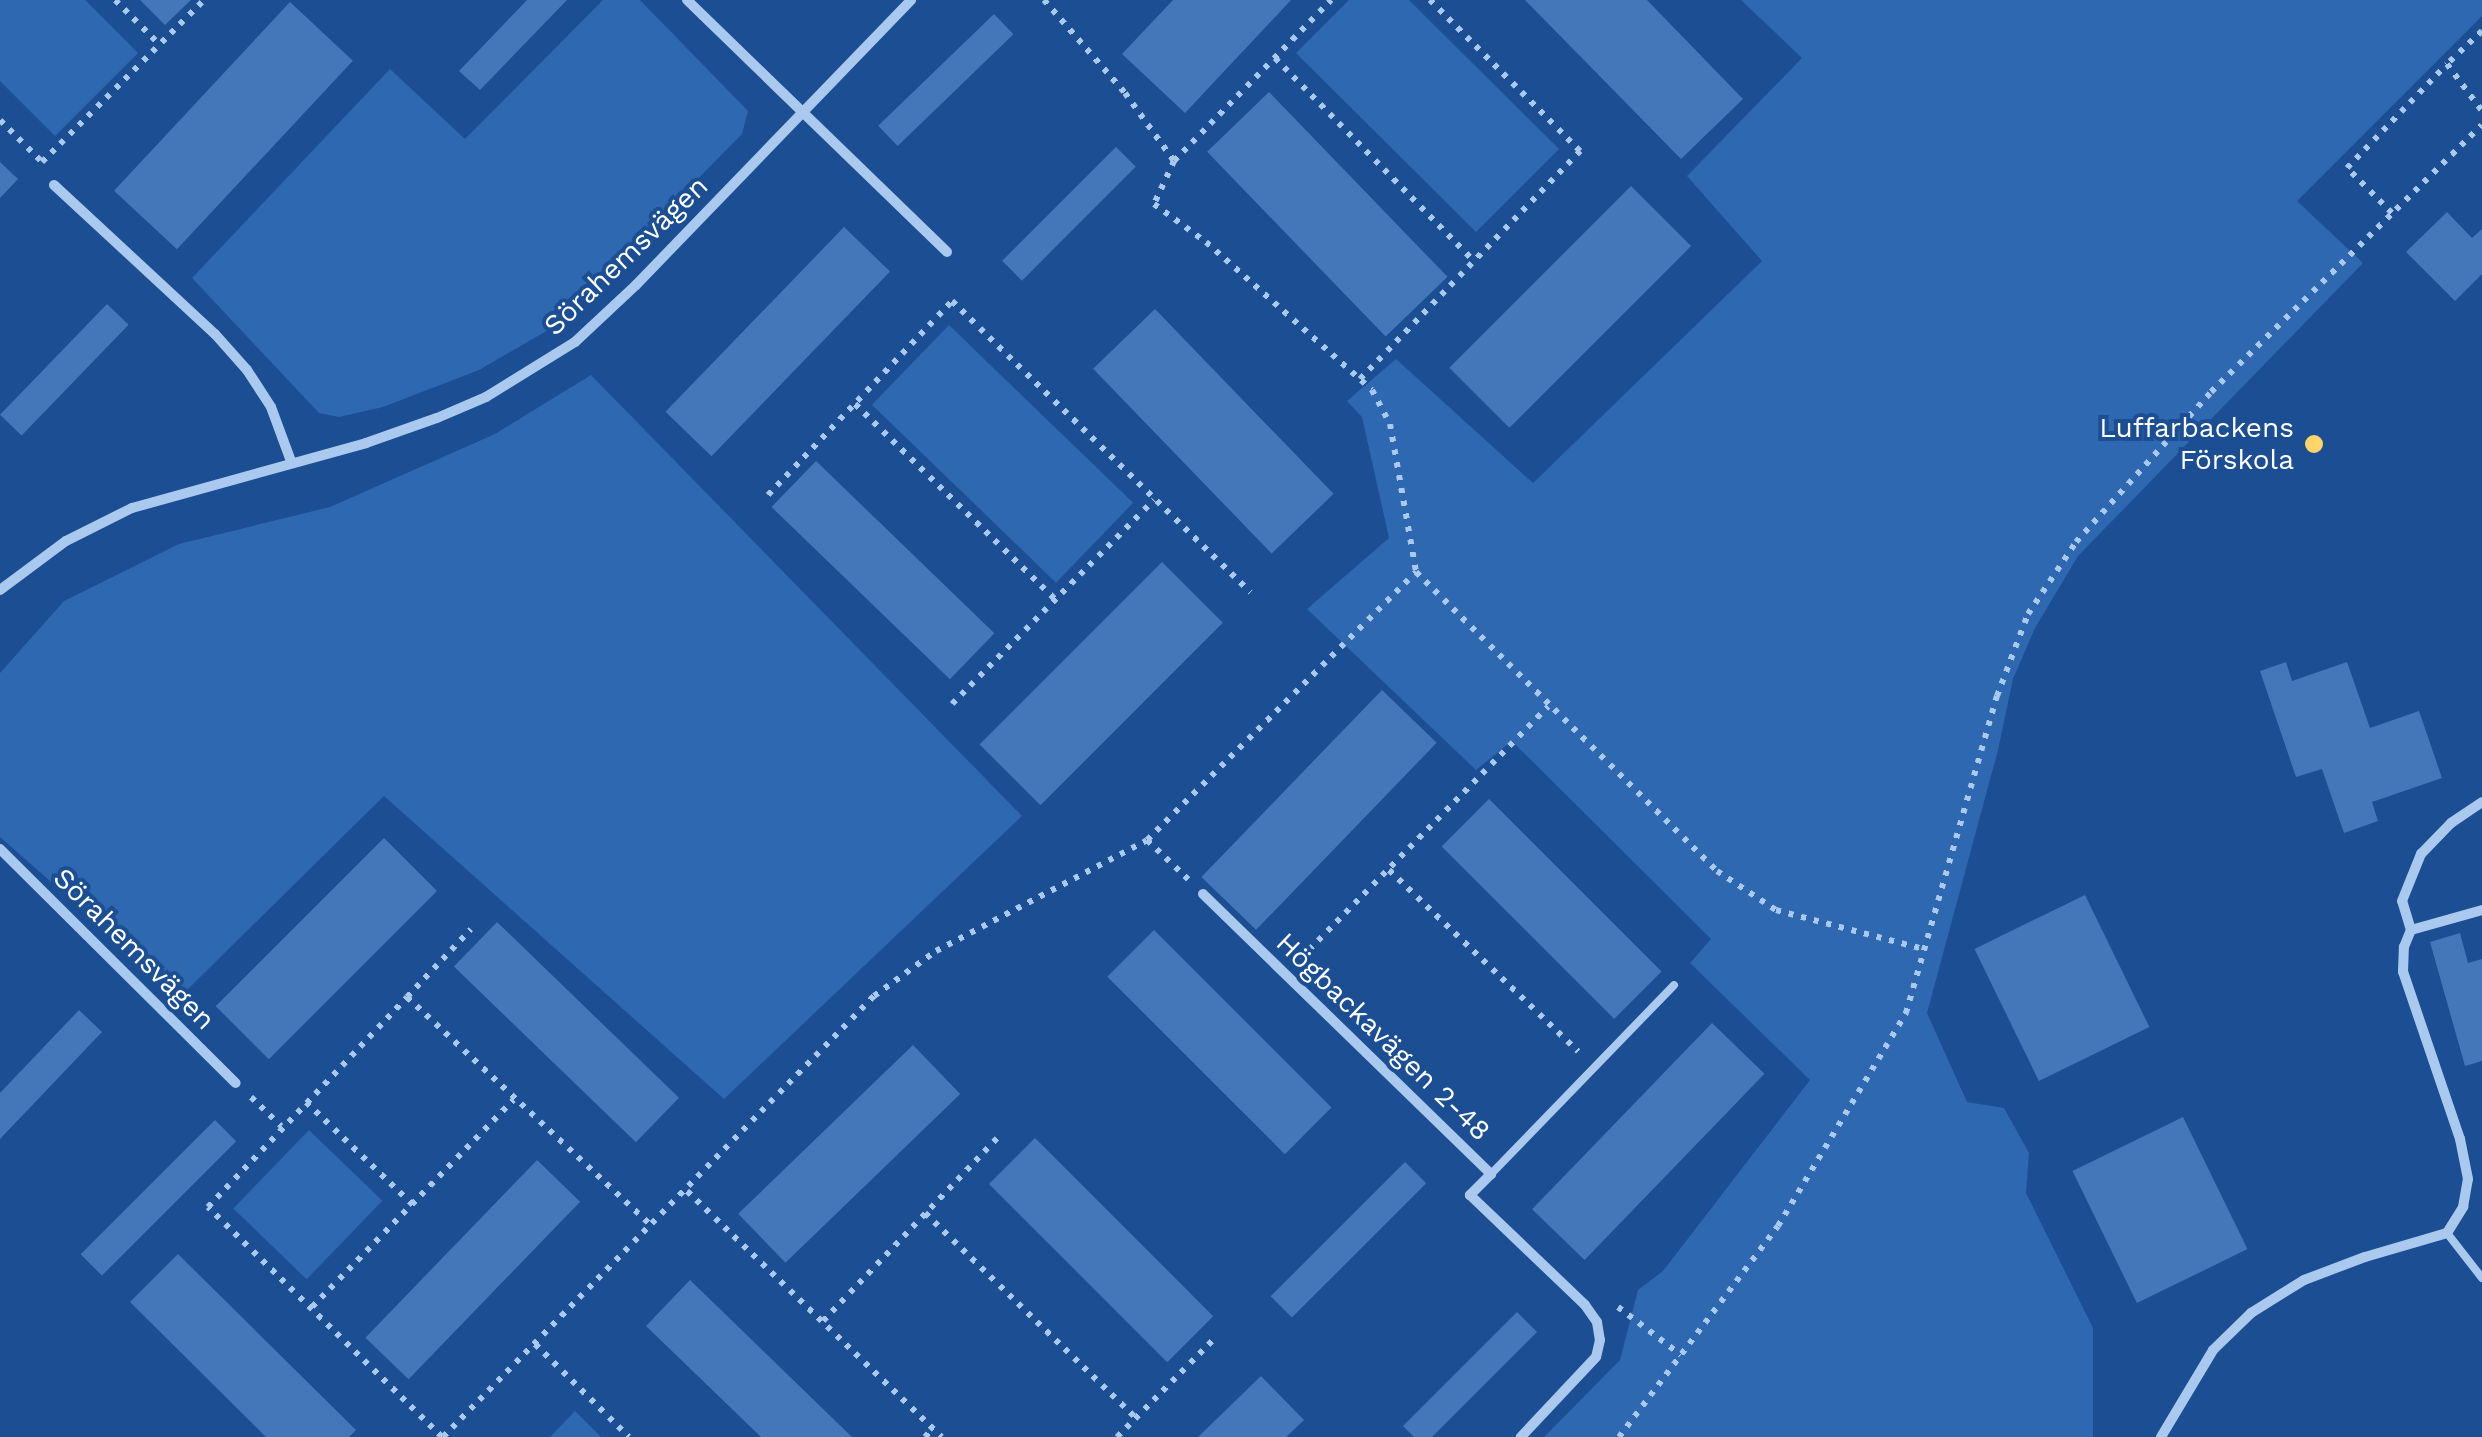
<!DOCTYPE html>
<html>
<head>
<meta charset="utf-8">
<style>
	body { margin:0 }
	#map { position:relative; width:2482px; height:1437px; overflow:hidden; background:#1b4e92; font-family:"Work Sans",sans-serif }
	div>[style] { position:absolute }
	[style*='--x'] { left:calc(var(--x)*1px); top:calc(var(--y)*1px); width:calc(var(--w)*1px); rotate:calc(var(--a)*1deg) }
	.green>* { inset:0; background:#2e68b0; transform-origin:0 0 }
	.building>* { inset:0; background:#4477b9; transform-origin:0 0 }
	.path>* { height:6px; margin-top:-3px; transform-origin:0; background:repeating-linear-gradient(90deg,#aac9ef 0 5px,transparent 0 13px) }
	.lane>* { height:8px; margin:-4px; padding:0 4px; transform-origin:4px; border-radius:4px; background:#aac9ef }
	.street>* { height:10px; margin:-5px; padding:0 5px; transform-origin:5px; border-radius:5px; background:#aac9ef }
	.dots>* { width:28px; height:28px; translate:-50% -50%; box-sizing:border-box; border:5px solid #1b4e92; border-radius:50% }
	span { translate:-50% -50%; white-space:nowrap; text-align:center; line-height:1.15; -webkit-text-stroke:8px #1b4e92; paint-order:stroke }
	.street-label { font-size:28px; color:#fff }
	.poi-label { font-size:28px; color:#fff }
	.right { translate:-100% -50%; text-align:right }
</style>
</head>
<body>
<div id="map">
	<div class="green">
		<div style="clip-path:polygon(0 0,85px 0,138px 53px,55px 136px,0 81px)"></div>
		<div style="clip-path:polygon(603px 0,640px 0,748px 111px,742px 134px,550px 329px,479px 370px,383px 407px,339px 417px,319px 413px,192px 278px,390px 69px,465px 139px)"></div>
		<div style="clip-path:polygon(1349px 0,1409px 0,1559px 149px,1476px 232px,1296px 53px)"></div>
		<div style="clip-path:polygon(1741px 0,2482px 0,2482px 16px,2297px 201px,2363px 263px,2078px 556px,2035px 628px,2013px 679px,1998px 750px,1927px 1013px,1967px 1102px,2004px 1108px,2029px 1153px,2026px 1193px,2093px 1328px,2093px 1437px,1544px 1437px,1620px 1360px,1638px 1290px,1663px 1271px,1810px 1080px,1690px 963px,1711px 939px,1512px 741px,1476px 770px,1307px 609px,1389px 538px,1362px 417px,1347px 401px,1396px 359px,1533px 483px,1762px 261px,1687px 176px,1802px 58px)"></div>
		<div style="left:949px;top:325px;width:256px;height:111px;rotate:44deg"></div>
		<div style="clip-path:polygon(591px 375px,1022px 816px,724px 1099px,384px 796px,181px 996px,0 837px,0 673px,64px 601px,179px 544px,330px 507px,495px 434px)"></div>
		<div style="left:309px;top:1130px;width:102px;height:109px;rotate:44deg"></div>
		<div style="clip-path:polygon(575px 1411px,601px 1437px,550px 1437px)"></div>
	</div>
	<div class="building">
		<div style="clip-path:polygon(140px 0,191px 0,165px 25px)"></div>
		<div style="clip-path:polygon(527px 0,567px 0,480px 90px,459px 71px)"></div>
		<div style="clip-path:polygon(1173px 0,1291px 0,1185px 113px,1122px 54px)"></div>
		<div style="clip-path:polygon(1525px 0,1647px 0,1743px 99px,1681px 159px)"></div>
		<div style="left:290px;top:2px;width:86px;height:258px;rotate:43deg"></div>
		<div style="left:994px;top:14px;width:28px;height:161px;rotate:46deg"></div>
		<div style="left:1269px;top:92px;width:257px;height:86px;rotate:46deg"></div>
		<div style="left:1116px;top:147px;width:28px;height:161px;rotate:45deg"></div>
		<div style="clip-path:polygon(0 162px,18px 179px,0 198px)"></div>
		<div style="left:1631px;top:186px;width:85px;height:257px;rotate:45deg"></div>
		<div style="clip-path:polygon(2447px 212px,2472px 238px,2482px 229px,2482px 274px,2455px 301px,2406px 252px)"></div>
		<div style="left:844px;top:227px;width:64px;height:257px;rotate:44deg"></div>
		<div style="left:107px;top:304px;width:30px;height:154px;rotate:44deg"></div>
		<div style="left:1155px;top:309px;width:257px;height:86px;rotate:46deg"></div>
		<div style="left:816px;top:461px;width:248px;height:64px;rotate:44deg"></div>
		<div style="left:1162px;top:562px;width:86px;height:258px;rotate:45deg"></div>
		<div style="clip-path:polygon(2286px 662px,2292px 681px,2347px 662px,2370px 728px,2419px 711px,2442px 778px,2372px 802px,2378px 821px,2344px 833px,2322px 769px,2296px 777px,2260px 671px)"></div>
		<div style="left:1382px;top:690px;width:76px;height:260px;rotate:44deg"></div>
		<div style="left:1489px;top:799px;width:244px;height:67px;rotate:45deg"></div>
		<div style="left:384px;top:838px;width:75px;height:238px;rotate:45deg"></div>
		<div style="left:2085px;top:895px;width:147px;height:123px;rotate:64deg"></div>
		<div style="left:497px;top:922px;width:253px;height:62px;rotate:44deg"></div>
		<div style="left:1154px;top:930px;width:251px;height:66px;rotate:45deg"></div>
		<div style="clip-path:polygon(2460px 933px,2468px 963px,2482px 959px,2482px 1061px,2465px 1066px,2430px 942px)"></div>
		<div style="clip-path:polygon(79px 1010px,102px 1032px,0 1139px,0 1093px)"></div>
		<div style="left:1712px;top:1023px;width:73px;height:259px;rotate:44deg"></div>
		<div style="left:913px;top:1045px;width:68px;height:243px;rotate:46deg"></div>
		<div style="left:2183px;top:1117px;width:147px;height:123px;rotate:64deg"></div>
		<div style="left:215px;top:1120px;width:30px;height:190px;rotate:45deg"></div>
		<div style="left:1035px;top:1138px;width:252px;height:65px;rotate:45deg"></div>
		<div style="left:537px;top:1160px;width:60px;height:247px;rotate:44deg"></div>
		<div style="left:1405px;top:1162px;width:30px;height:190px;rotate:45deg"></div>
		<div style="clip-path:polygon(178px 1254px,356px 1430px,349px 1437px,266px 1437px,130px 1302px)"></div>
		<div style="clip-path:polygon(690px 1280px,852px 1437px,761px 1437px,646px 1326px)"></div>
		<div style="clip-path:polygon(1517px 1312px,1537px 1332px,1432px 1437px,1414px 1437px,1403px 1426px)"></div>
		<div style="clip-path:polygon(1261px 1376px,1304px 1420px,1286px 1437px,1198px 1437px)"></div>
	</div>
	<div class="path">
		<div style="--x:115;--y:0;--w:62;--a:45"></div>
		<div style="--x:1044;--y:0;--w:123;--a:48.9"></div>
		<div style="--x:1125;--y:93;--w:84;--a:54.2"></div>
		<div style="--x:1174;--y:161;--w:47;--a:114.9"></div>
		<div style="--x:1154;--y:204;--w:64;--a:36.2"></div>
		<div style="--x:1206;--y:242;--w:222;--a:41.7"></div>
		<div style="--x:1372;--y:390;--w:38;--a:62"></div>
		<div style="--x:1390;--y:424;--w:150;--a:80"></div>
		<div style="--x:1416;--y:572;--w:424;--a:44.8"></div>
		<div style="--x:1717;--y:871;--w:71;--a:33.5"></div>
		<div style="--x:1776;--y:910;--w:153;--a:14.8"></div>
		<div style="--x:2482;--y:31;--w:48;--a:136.7"></div>
		<div style="--x:2447;--y:64;--w:59;--a:53.3"></div>
		<div style="--x:1275;--y:58;--w:284;--a:45.6"></div>
		<div style="--x:0;--y:120;--w:59;--a:45"></div>
		<div style="--x:1174;--y:161;--w:225;--a:-45.7"></div>
		<div style="--x:42;--y:162;--w:229;--a:-45"></div>
		<div style="--x:2392;--y:213;--w:64;--a:-135"></div>
		<div style="--x:2347;--y:168;--w:144;--a:-46.1"></div>
		<div style="--x:1360;--y:379;--w:317;--a:-46"></div>
		<div style="--x:1580;--y:151;--w:213;--a:-134.8"></div>
		<div style="--x:855;--y:404;--w:281;--a:44.3"></div>
		<div style="--x:768;--y:495;--w:267;--a:-46.5"></div>
		<div style="--x:952;--y:301;--w:417;--a:44.3"></div>
		<div style="--x:952;--y:704;--w:287;--a:-45.3"></div>
		<div style="--x:1147;--y:840;--w:57;--a:43.6"></div>
		<div style="--x:1389;--y:870;--w:262;--a:43.8"></div>
		<div style="--x:1300;--y:959;--w:354;--a:-45.5"></div>
		<div style="--x:407;--y:997;--w:93;--a:-46.7"></div>
		<div style="--x:251;--y:1097;--w:42;--a:44"></div>
		<div style="--x:306;--y:1102;--w:149;--a:43.9"></div>
		<div style="--x:687;--y:1191;--w:354;--a:44"></div>
		<div style="--x:925;--y:1213;--w:294;--a:44.2"></div>
		<div style="--x:312;--y:1307;--w:289;--a:-45.8"></div>
		<div style="--x:1618;--y:1307;--w:79;--a:37.3"></div>
		<div style="--x:823;--y:1321;--w:253;--a:-46.4"></div>
		<div style="--x:535;--y:1344;--w:132;--a:44.7"></div>
		<div style="--x:442;--y:1437;--w:328;--a:-135.5"></div>
		<div style="--x:208;--y:1207;--w:289;--a:-46.5"></div>
		<div style="--x:407;--y:997;--w:335;--a:43.1"></div>
		<div style="--x:443;--y:1437;--w:617;--a:-45.66"></div>
		<div style="--x:874;--y:996;--w:77;--a:-36"></div>
		<div style="--x:936;--y:951;--w:238;--a:-27.7"></div>
		<div style="--x:1147;--y:840;--w:380;--a:-44.9"></div>
		<div style="--x:925;--y:1437;--w:12;--a:-48"></div>
		<div style="--x:1117;--y:1437;--w:138;--a:-45.3"></div>
		<div style="--x:1619;--y:1437;--w:264;--a:-53"></div>
		<div style="--x:1778;--y:1226;--w:249;--a:-59"></div>
		<div style="--x:1906;--y:1013;--w:330;--a:-74"></div>
		<div style="--x:1997;--y:696;--w:88;--a:-69.3"></div>
		<div style="--x:2028;--y:614;--w:87;--a:-56.3"></div>
		<div style="--x:2076;--y:542;--w:202;--a:-48"></div>
		<div style="--x:2211;--y:392;--w:380;--a:-44.6"></div>
	</div>
	<div class="lane">
		<div style="--x:1491;--y:1174;--w:263;--a:-45.9"></div>
		<div style="--x:2447;--y:1233;--w:57;--a:52.1"></div>
	</div>
	<div class="street">
		<div style="--x:687;--y:0;--w:362;--a:44.1"></div>
		<div style="--x:54;--y:185;--w:219;--a:42.8"></div>
		<div style="--x:215;--y:334;--w:48;--a:48.4"></div>
		<div style="--x:247;--y:370;--w:44;--a:57"></div>
		<div style="--x:271;--y:407;--w:58;--a:69.7"></div>
		<div style="--x:0;--y:590;--w:82;--a:-36.6"></div>
		<div style="--x:66;--y:541;--w:74;--a:-26.6"></div>
		<div style="--x:132;--y:508;--w:243;--a:-15.5"></div>
		<div style="--x:366;--y:443;--w:75;--a:-19.4"></div>
		<div style="--x:437;--y:418;--w:53;--a:-23.2"></div>
		<div style="--x:486;--y:397;--w:105;--a:-31.7"></div>
		<div style="--x:575;--y:342;--w:83;--a:-43.1"></div>
		<div style="--x:636;--y:285;--w:396;--a:-46"></div>
		<div style="--x:0;--y:849;--w:332;--a:44.8"></div>
		<div style="--x:1203;--y:894;--w:402;--a:44.2"></div>
		<div style="--x:1491;--y:1174;--w:30;--a:135"></div>
		<div style="--x:1470;--y:1195;--w:159;--a:43.7"></div>
		<div style="--x:1585;--y:1305;--w:21;--a:55"></div>
		<div style="--x:1597;--y:1322;--w:18;--a:81"></div>
		<div style="--x:1600;--y:1340;--w:17;--a:103"></div>
		<div style="--x:1596;--y:1357;--w:110;--a:133.2"></div>
		<div style="--x:2411;--y:930;--w:74;--a:-15.7"></div>
		<div style="--x:2161;--y:1437;--w:101;--a:-59.1"></div>
		<div style="--x:2213;--y:1350;--w:53;--a:-44.2"></div>
		<div style="--x:2251;--y:1313;--w:62;--a:-31.9"></div>
		<div style="--x:2304;--y:1280;--w:65;--a:-20.7"></div>
		<div style="--x:2365;--y:1257;--w:85;--a:-16.3"></div>
		<div style="--x:2447;--y:1233;--w:31;--a:-58"></div>
		<div style="--x:2463;--y:1207;--w:28;--a:-80"></div>
		<div style="--x:2468;--y:1179;--w:41;--a:-101.3"></div>
		<div style="--x:2460;--y:1139;--w:176;--a:-108.8"></div>
		<div style="--x:2403;--y:972;--w:25;--a:-88"></div>
		<div style="--x:2404;--y:947;--w:18;--a:-68"></div>
		<div style="--x:2411;--y:930;--w:30;--a:-107"></div>
		<div style="--x:2402;--y:901;--w:51;--a:-68"></div>
		<div style="--x:2421;--y:854;--w:43;--a:-45.9"></div>
		<div style="--x:2451;--y:823;--w:37;--a:-34"></div>
	</div>
	<div class="dots">
		<div style="left:2314px;top:444px;background:#ffd468"></div>
	</div>
	<div class="street-label">
		<span style="left:626px;top:256px;rotate:-44deg">Sörahemsvägen</span>
		<span style="left:134px;top:949px;rotate:45deg">Sörahemsvägen</span>
		<span style="left:1383px;top:1037px;rotate:44deg">Högbackavägen 2-48</span>
	</div>
	<div class="poi-label">
		<span class="right" style="left:2294px;top:444px">Luffarbackens<br>Förskola</span>
	</div>
</div>
</body>
</html>
